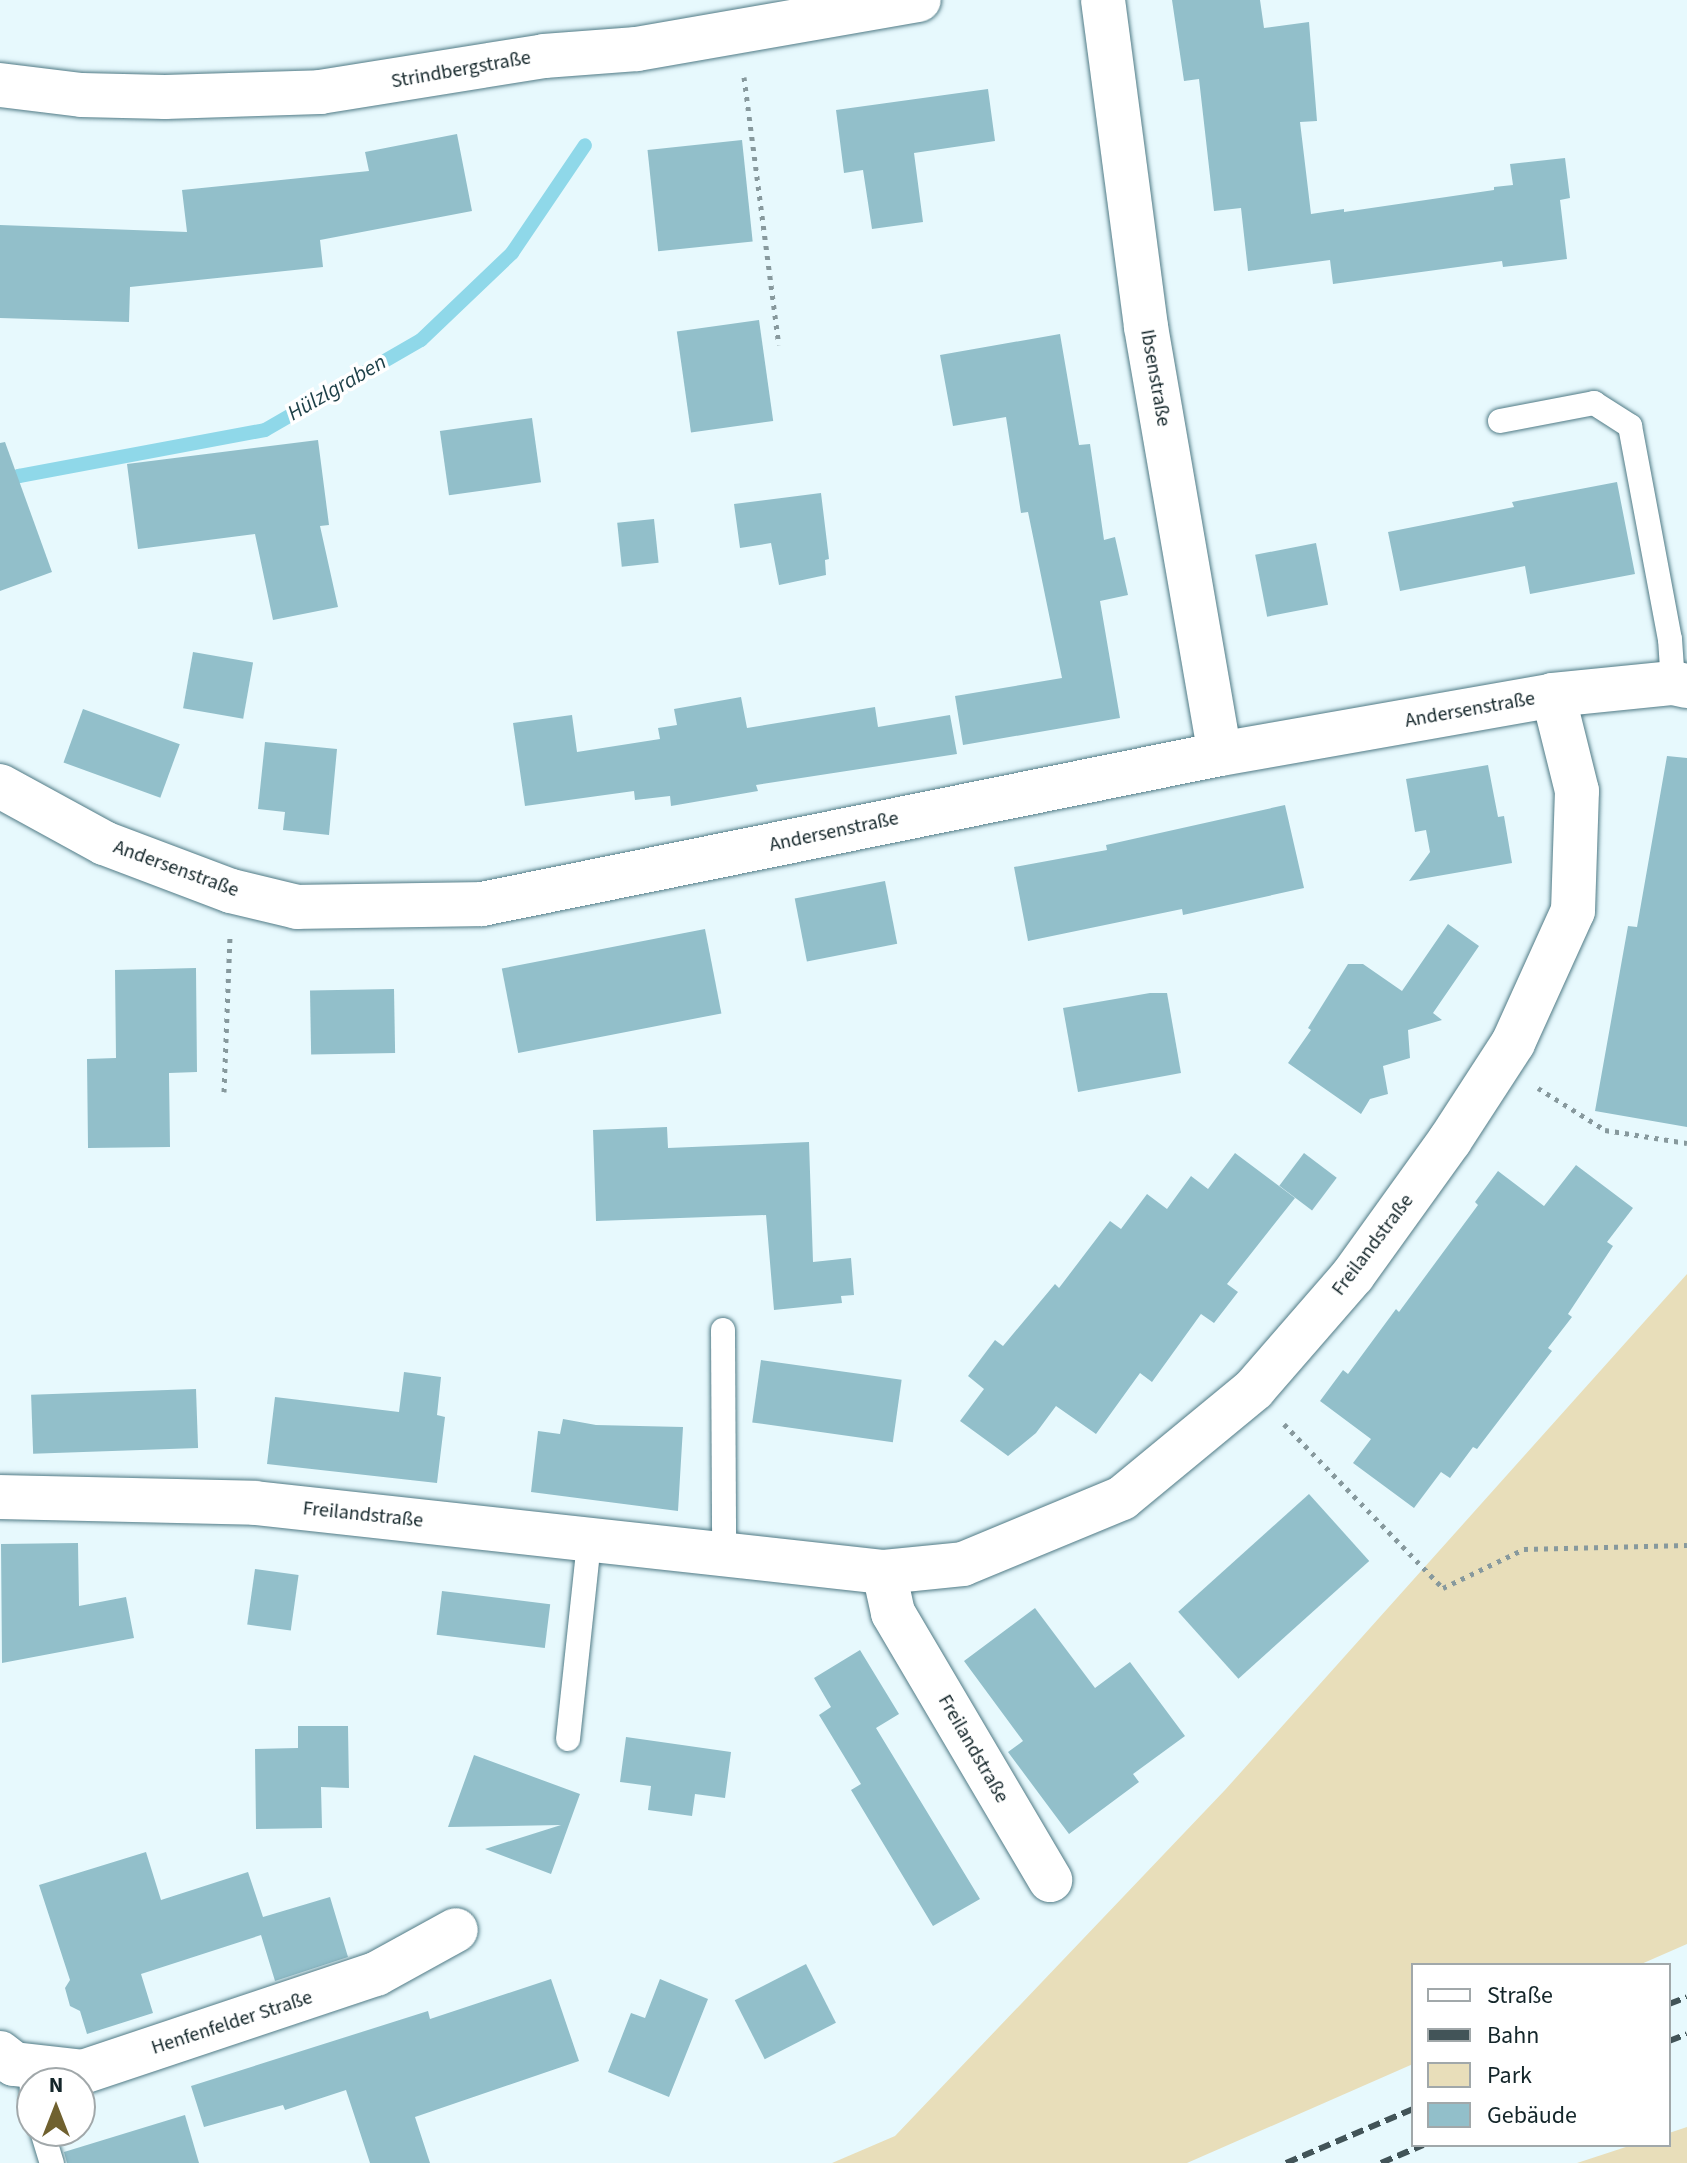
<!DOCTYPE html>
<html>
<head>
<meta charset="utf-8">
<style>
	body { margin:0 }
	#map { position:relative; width:1687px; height:2163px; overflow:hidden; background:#e7f9fd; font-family:"Source Sans 3",sans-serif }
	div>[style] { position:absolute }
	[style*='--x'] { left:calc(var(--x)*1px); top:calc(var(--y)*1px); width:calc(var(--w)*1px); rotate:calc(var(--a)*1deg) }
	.green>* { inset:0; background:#e8deba }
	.stream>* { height:14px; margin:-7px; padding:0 7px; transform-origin:7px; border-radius:7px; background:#8fd8e9 }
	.building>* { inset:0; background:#92bfca; transform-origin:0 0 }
	.path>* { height:5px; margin-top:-2.5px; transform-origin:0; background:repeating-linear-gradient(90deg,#87999d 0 4px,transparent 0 10px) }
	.roads { filter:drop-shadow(0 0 2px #517b86) drop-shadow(0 0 2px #517b86) }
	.lane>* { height:24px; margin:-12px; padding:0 12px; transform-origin:12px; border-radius:12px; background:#fff }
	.street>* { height:44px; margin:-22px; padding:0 22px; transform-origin:22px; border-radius:22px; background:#fff }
	.rail>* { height:6px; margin-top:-3px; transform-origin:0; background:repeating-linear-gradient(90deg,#425458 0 12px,transparent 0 18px) }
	span { translate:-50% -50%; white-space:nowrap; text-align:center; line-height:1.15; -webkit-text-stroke:7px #fff; paint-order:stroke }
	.street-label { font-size:20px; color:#14262a }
	.water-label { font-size:22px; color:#1c3f47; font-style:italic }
	.legend { position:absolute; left:1411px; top:1963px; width:260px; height:184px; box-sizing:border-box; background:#fff; border:2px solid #a1a8aa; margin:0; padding:10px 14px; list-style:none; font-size:24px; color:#14262a }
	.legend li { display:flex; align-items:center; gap:16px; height:40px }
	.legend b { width:40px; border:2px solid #a1a8aa }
	.north { position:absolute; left:16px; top:2067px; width:80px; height:80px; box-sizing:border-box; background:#fff; border:2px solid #a1a8aa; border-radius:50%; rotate:0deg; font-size:22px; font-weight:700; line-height:32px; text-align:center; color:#14262a }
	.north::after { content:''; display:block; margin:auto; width:28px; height:36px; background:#70612f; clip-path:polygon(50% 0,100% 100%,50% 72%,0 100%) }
</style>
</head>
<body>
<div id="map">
	<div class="green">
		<div style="clip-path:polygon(1687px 1274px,1687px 1944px,1639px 1965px,1413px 1965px,1413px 2064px,1187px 2163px,832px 2163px,895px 2136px,1225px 1790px)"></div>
		<div style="clip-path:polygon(1687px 2127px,1687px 2163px,1577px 2163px,1632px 2145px,1669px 2145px,1669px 2133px)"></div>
	</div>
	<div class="stream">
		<div style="--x:0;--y:484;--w:21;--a:-23"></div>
		<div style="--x:19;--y:476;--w:250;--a:-10.6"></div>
		<div style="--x:265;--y:430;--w:180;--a:-30"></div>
		<div style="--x:421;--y:340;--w:126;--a:-43.7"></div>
		<div style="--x:512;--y:253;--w:130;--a:-55.9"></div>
	</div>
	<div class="building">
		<div style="clip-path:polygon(1172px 0,1260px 0,1264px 28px,1309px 22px,1317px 121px,1300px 122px,1311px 214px,1344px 209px,1344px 212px,1494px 190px,1494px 187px,1513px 185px,1510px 164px,1565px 158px,1570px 198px,1560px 200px,1567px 259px,1503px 267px,1502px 261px,1333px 284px,1330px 260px,1248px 271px,1241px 208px,1214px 211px,1199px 79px,1184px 81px)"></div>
		<div style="clip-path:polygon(988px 89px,995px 141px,914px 153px,923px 222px,872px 229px,863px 170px,844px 173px,836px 110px)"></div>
		<div style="clip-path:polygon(457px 134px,472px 211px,320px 240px,323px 267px,130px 287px,129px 322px,0 318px,0 225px,187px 232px,182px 190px,369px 171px,365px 152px)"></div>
		<div style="left:742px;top:140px;width:102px;height:95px;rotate:84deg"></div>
		<div style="left:759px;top:320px;width:102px;height:83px;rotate:82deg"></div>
		<div style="clip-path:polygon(1060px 334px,1079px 445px,1090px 444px,1104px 540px,1115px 537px,1128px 595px,1100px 601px,1120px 718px,963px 745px,955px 696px,1062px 678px,1028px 512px,1021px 513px,1006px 417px,953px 426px,940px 355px)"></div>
		<div style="left:532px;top:418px;width:65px;height:93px;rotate:82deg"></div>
		<div style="clip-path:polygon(318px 440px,329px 525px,320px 526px,338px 607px,273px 620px,255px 534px,138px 549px,127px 464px)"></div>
		<div style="clip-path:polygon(5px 442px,52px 572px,0 591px,0 443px)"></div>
		<div style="clip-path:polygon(1617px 482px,1635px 574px,1530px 594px,1525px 566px,1400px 591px,1388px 532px,1514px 507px,1512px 502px)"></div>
		<div style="clip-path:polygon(821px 493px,829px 559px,825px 560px,826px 575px,779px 585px,771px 543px,740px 548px,734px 504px)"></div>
		<div style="left:654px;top:519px;width:44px;height:37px;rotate:84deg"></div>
		<div style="left:1316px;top:543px;width:63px;height:62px;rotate:79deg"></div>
		<div style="left:193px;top:652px;width:61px;height:57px;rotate:10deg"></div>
		<div style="clip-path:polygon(741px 697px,747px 728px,875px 707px,878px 727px,950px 715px,957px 754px,756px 785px,758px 791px,671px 806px,670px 796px,635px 800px,634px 791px,525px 806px,513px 723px,572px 715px,577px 752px,660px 739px,658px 728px,677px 725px,674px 709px)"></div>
		<div style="left:83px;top:709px;width:103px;height:57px;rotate:20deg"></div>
		<div style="clip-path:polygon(265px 742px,337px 749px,329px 835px,283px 830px,285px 812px,258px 809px)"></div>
		<div style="clip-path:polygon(1667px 756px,1687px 758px,1687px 1127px,1595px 1111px,1628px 926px,1637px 927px)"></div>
		<div style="clip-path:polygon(1488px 765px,1498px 817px,1504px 816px,1512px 863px,1409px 881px,1430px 852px,1426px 830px,1415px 832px,1406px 779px)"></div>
		<div style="clip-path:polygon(1285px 805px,1304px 888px,1183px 915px,1182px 909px,1028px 941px,1014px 867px,1107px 850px,1106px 845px)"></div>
		<div style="left:885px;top:881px;width:64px;height:92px;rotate:79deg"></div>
		<div style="clip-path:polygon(1448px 924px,1479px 946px,1433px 1013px,1442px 1020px,1408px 1030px,1410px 1058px,1383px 1066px,1388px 1094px,1370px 1099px,1361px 1114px,1288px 1063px,1311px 1030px,1308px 1028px,1348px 964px,1363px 964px,1402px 991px)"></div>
		<div style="left:705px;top:929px;width:86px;height:207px;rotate:79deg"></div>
		<div style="clip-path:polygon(196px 968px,197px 1072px,169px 1073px,170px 1147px,88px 1148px,87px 1059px,116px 1058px,115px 970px)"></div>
		<div style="left:394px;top:989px;width:64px;height:84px;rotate:89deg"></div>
		<div style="clip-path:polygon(1150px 993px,1167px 993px,1181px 1073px,1078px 1092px,1063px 1008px)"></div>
		<div style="clip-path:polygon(667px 1127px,668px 1148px,809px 1142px,813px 1262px,851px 1258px,854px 1295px,841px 1296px,842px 1303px,774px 1310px,766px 1215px,596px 1221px,593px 1130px)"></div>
		<div style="clip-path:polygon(1235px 1153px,1295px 1198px,1227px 1284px,1238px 1292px,1214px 1323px,1201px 1314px,1152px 1382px,1140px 1373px,1096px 1434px,1056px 1406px,1036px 1433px,1008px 1456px,960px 1421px,984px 1389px,968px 1376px,995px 1340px,1003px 1346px,1055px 1284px,1059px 1288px,1110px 1221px,1121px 1229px,1147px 1194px,1167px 1209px,1191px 1176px,1208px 1189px)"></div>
		<div style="left:1304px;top:1153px;width:41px;height:41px;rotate:37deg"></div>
		<div style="clip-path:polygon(1576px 1165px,1633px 1208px,1607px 1242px,1613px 1246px,1568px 1314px,1572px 1317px,1548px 1348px,1552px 1351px,1477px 1449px,1473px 1447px,1450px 1478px,1441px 1472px,1414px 1508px,1353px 1463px,1371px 1439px,1320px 1401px,1343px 1370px,1348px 1374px,1396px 1309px,1399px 1312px,1478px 1205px,1475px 1202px,1498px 1171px,1544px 1206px)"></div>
		<div style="left:761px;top:1360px;width:142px;height:63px;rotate:8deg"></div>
		<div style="clip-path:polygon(404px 1372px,441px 1377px,437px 1415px,445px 1417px,437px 1483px,267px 1464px,275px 1397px,399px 1412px)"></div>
		<div style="left:196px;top:1389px;width:59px;height:165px;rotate:88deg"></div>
		<div style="clip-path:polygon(563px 1419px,596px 1425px,683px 1427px,678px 1511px,531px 1492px,538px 1431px,560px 1434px)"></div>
		<div style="left:1309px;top:1494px;width:90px;height:176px;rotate:48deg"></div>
		<div style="clip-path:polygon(78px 1543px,79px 1606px,126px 1597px,134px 1638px,2px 1663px,1px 1544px)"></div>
		<div style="left:255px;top:1569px;width:44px;height:56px;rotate:8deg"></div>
		<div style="left:442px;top:1591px;width:109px;height:44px;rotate:7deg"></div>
		<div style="clip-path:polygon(1035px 1608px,1095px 1688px,1130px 1662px,1185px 1736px,1133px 1774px,1139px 1782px,1069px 1834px,1008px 1752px,1023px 1741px,964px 1661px)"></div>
		<div style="clip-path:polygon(860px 1650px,899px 1714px,876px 1728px,980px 1899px,933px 1926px,851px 1790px,861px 1784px,819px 1715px,831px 1707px,814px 1678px)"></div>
		<div style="clip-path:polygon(298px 1726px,348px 1726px,349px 1788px,321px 1787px,322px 1828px,256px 1829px,255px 1749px,298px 1748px)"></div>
		<div style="clip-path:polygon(626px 1737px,731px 1752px,725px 1798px,695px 1794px,692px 1816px,648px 1810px,651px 1786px,620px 1782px)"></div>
		<div style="clip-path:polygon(474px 1755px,580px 1794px,551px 1874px,485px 1849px,561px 1825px,448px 1827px)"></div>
		<div style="clip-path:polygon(146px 1852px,161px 1900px,248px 1872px,263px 1917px,330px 1897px,348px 1957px,275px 1981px,261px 1935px,141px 1974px,153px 2013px,87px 2034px,80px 2011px,70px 2006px,65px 1988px,70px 1980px,39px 1885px)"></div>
		<div style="left:806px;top:1964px;width:66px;height:80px;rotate:63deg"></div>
		<div style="clip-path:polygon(551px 1979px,579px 2061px,415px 2117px,430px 2163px,370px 2163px,346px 2090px,285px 2110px,283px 2105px,204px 2127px,191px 2086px,428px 2011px,430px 2019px)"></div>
		<div style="clip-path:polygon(660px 1979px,708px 1999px,669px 2097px,608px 2072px,631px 2013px,645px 2018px)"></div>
		<div style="clip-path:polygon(185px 2115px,199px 2163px,67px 2163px,64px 2152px)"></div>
	</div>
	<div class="path">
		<div style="--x:744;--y:77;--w:270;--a:82.6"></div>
		<div style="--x:1538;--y:1088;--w:79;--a:32.1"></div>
		<div style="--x:1605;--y:1130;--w:83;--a:9"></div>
		<div style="--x:224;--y:1092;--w:156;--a:-87.8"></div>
		<div style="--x:1284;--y:1424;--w:228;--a:45.9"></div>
		<div style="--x:1443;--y:1588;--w:90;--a:-25.7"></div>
		<div style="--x:1524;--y:1549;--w:163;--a:-1.4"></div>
	</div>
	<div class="roads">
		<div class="lane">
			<div style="--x:1500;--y:421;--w:96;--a:-10.8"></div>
			<div style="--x:1594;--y:403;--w:43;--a:32.6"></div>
			<div style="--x:1630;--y:426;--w:217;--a:79.4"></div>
			<div style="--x:1670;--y:639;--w:44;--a:86.1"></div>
			<div style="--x:723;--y:1330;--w:226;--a:89.7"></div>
			<div style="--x:568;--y:1739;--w:199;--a:-83.9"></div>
			<div style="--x:31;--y:2067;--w:29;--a:88"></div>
			<div style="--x:42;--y:2131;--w:34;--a:73"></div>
		</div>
		<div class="street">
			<div style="--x:1103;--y:0;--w:330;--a:82.5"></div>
			<div style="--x:1146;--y:327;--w:433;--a:80.2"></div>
			<div style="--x:0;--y:85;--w:82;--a:7"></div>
			<div style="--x:81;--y:95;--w:84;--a:1.4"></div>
			<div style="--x:165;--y:97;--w:155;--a:-1.8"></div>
			<div style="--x:320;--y:92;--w:227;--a:-9.1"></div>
			<div style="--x:544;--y:56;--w:93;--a:-4.3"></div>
			<div style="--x:637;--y:49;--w:286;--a:-9.9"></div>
			<div style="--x:0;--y:786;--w:119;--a:28.7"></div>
			<div style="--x:104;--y:843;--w:136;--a:20.7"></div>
			<div style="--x:231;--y:891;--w:68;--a:13.6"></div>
			<div style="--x:297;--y:907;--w:185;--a:-0.9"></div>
			<div style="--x:482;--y:904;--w:753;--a:-11.49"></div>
			<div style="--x:1220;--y:754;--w:338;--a:-10"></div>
			<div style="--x:1553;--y:695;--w:121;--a:-5.7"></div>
			<div style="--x:1673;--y:683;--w:14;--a:12"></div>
			<div style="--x:0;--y:1497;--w:255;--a:1.3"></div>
			<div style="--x:255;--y:1503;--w:633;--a:6.26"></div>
			<div style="--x:884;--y:1572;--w:79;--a:-5.8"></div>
			<div style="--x:963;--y:1564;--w:172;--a:-22.5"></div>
			<div style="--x:1122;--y:1498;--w:171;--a:-39.5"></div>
			<div style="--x:1254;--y:1389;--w:151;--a:-49"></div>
			<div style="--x:1353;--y:1275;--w:166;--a:-54.3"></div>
			<div style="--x:1450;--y:1140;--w:116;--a:-57"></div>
			<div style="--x:1513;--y:1043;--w:145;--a:-65.6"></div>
			<div style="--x:1573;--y:911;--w:120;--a:-88.1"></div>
			<div style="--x:1577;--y:791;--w:99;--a:-104"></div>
			<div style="--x:884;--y:1572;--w:42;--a:77.6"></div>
			<div style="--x:893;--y:1613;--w:310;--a:59.5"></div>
			<div style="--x:0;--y:2053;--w:18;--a:38"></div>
			<div style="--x:14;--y:2064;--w:69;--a:6.6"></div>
			<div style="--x:83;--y:2072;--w:309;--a:-18.5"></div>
			<div style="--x:376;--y:1974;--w:91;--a:-28.8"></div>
		</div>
	</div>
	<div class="rail">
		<div style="--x:1669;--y:2004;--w:19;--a:-21"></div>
		<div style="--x:1669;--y:2041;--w:19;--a:-21"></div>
		<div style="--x:1286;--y:2163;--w:138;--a:-23"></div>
		<div style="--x:1381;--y:2163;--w:46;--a:-23.2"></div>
	</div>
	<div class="street-label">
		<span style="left:461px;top:70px;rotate:-10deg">Strindbergstraße</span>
		<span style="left:1155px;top:378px;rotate:80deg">Ibsenstraße</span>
		<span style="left:1470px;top:710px;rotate:-10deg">Andersenstraße</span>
		<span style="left:834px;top:832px;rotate:-12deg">Andersenstraße</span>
		<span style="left:176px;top:869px;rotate:20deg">Andersenstraße</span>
		<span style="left:1373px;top:1245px;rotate:-53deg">Freilandstraße</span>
		<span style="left:363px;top:1515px;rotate:6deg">Freilandstraße</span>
		<span style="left:973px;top:1749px;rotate:60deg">Freilandstraße</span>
		<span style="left:232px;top:2023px;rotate:-18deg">Henfenfelder Straße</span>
	</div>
	<div class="water-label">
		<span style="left:337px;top:388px;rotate:-30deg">Hülzlgraben</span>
	</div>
	<ul class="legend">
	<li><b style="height:10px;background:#fff"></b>Straße</li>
	<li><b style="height:10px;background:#425458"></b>Bahn</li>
	<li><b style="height:22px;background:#e8deba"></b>Park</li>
	<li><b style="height:22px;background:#92bfca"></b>Gebäude</li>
	</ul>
	<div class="north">N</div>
</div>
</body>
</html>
